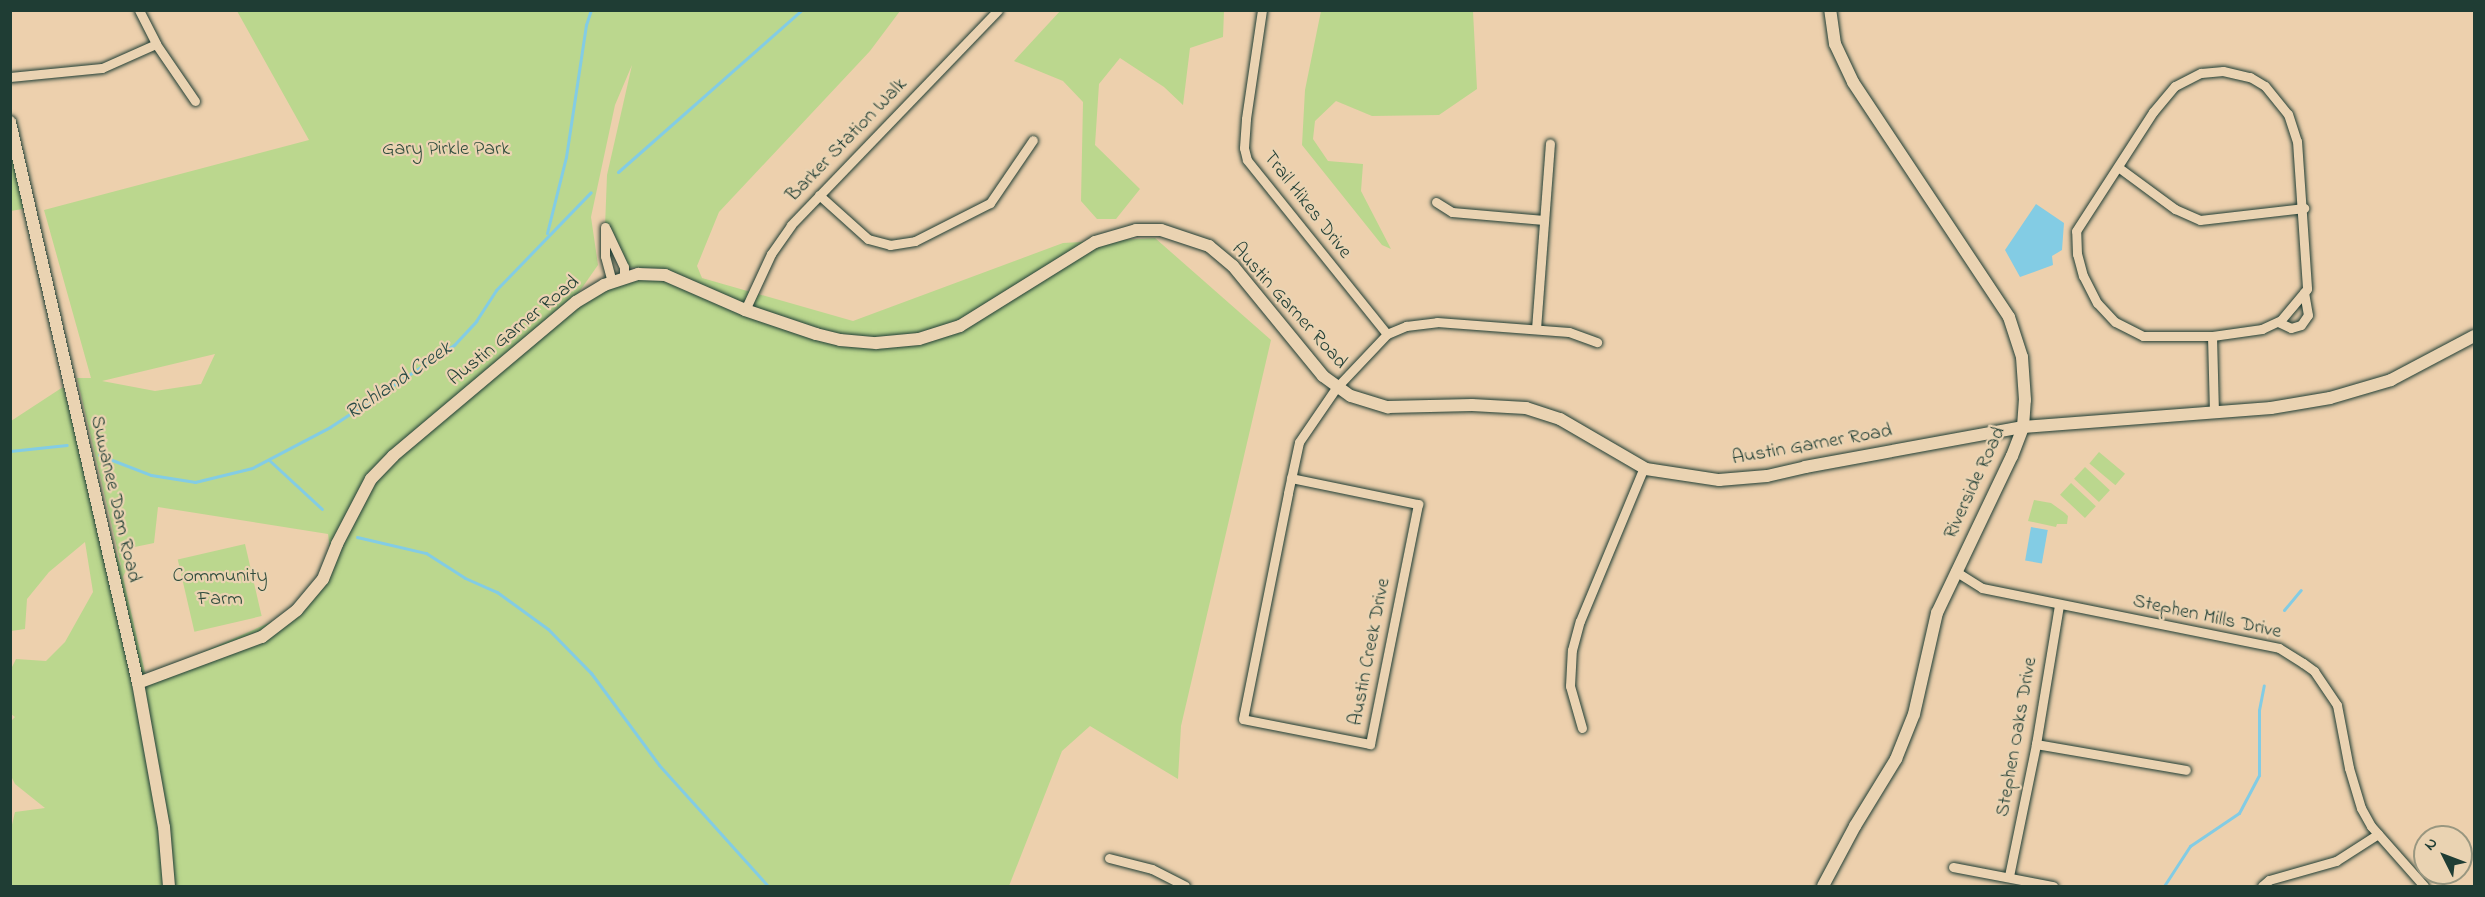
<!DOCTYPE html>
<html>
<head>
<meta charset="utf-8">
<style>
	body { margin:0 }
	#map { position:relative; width:2485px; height:897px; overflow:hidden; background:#edd0ad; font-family:"Indie Flower",sans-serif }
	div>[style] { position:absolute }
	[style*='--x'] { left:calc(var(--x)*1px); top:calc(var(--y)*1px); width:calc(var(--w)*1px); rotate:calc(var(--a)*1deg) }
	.green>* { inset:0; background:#bbd78e; transform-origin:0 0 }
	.water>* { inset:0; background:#83cce4; transform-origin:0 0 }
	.stream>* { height:3px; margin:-1.5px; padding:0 1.5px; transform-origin:1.5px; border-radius:1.5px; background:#83cce4 }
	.roads { filter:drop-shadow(0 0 2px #1f3d34) drop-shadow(0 0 2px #1f3d34) }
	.minor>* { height:9px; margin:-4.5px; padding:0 4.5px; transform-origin:4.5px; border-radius:4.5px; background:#ead3b2 }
	.tertiary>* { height:12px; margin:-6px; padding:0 6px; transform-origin:6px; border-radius:6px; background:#ead3b2 }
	span { translate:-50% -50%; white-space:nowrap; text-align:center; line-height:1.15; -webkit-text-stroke:4.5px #ead3b2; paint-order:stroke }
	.street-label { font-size:20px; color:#1f3d34 }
	.park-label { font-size:20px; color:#2f4c3d }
	.water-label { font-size:21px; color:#294b46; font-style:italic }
	.frame { position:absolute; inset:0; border:12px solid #1f3d34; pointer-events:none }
	.north { position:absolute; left:2413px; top:825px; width:60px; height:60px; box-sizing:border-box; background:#ead3b2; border:2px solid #999780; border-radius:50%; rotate:312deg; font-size:16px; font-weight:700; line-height:24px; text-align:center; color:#1f3d34 }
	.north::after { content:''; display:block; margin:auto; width:21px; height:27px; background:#1f3d34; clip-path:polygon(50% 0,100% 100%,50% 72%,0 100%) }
</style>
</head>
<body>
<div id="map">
	<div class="green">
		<div style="clip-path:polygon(1061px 10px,1224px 11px,1223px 37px,1190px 48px,1183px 105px,1164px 87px,1120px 58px,1099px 84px,1095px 145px,1140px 189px,1116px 219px,1097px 219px,1081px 201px,1083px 102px,1063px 81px,1014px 61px)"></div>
		<div style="clip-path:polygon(evenodd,237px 11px,900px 11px,870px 51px,719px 212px,697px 266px,702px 278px,853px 321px,1063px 243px,1155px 238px,1271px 340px,1181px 726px,1178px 779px,1090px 726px,1062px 751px,1009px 886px,11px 886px,11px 829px,15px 812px,45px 808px,15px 784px,11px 776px,11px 721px,15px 717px,11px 714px,10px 671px,16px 659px,46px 661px,65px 642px,93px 592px,85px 542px,49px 572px,27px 599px,25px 629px,11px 631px,11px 421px,63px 387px,95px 498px,122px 569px,77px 378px,91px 378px,44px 210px,309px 140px,237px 11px,632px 65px,607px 175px,605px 227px,624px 267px,657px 269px,577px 295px,598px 265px,591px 217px,615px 105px,632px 65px,237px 11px,215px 354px,201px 384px,155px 391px,102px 381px,215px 354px,237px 11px,158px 507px,328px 534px,331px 557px,303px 608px,146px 677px,123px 577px,128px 566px,125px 549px,154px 543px,158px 507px)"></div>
		<div style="clip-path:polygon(1321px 11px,1473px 11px,1477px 89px,1439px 115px,1372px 116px,1336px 101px,1315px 121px,1313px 139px,1328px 161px,1363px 164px,1361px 191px,1391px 249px,1382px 245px,1302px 145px,1305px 90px)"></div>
		<div style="clip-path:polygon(10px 141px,28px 208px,11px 211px,10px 211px)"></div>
		<div style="left:2099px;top:452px;width:34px;height:15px;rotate:40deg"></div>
		<div style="left:2085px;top:467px;width:34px;height:16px;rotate:43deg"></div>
		<div style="left:2071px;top:483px;width:34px;height:16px;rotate:43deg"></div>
		<div style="clip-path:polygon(2034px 500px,2051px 503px,2065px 513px,2068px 516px,2067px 524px,2057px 524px,2056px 527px,2028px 521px)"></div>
		<div style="left:245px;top:544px;width:74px;height:69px;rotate:77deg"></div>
	</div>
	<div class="water">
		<div style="clip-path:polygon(2036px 204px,2064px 223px,2062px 250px,2052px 256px,2053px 265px,2020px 277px,2005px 250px)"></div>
		<div style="left:2031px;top:527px;width:17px;height:34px;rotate:10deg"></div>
	</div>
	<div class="stream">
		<div style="--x:618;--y:172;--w:245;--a:-41.4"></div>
		<div style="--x:547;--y:233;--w:78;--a:-76"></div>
		<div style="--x:566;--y:157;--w:134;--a:-81.4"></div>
		<div style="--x:586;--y:25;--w:16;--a:-72"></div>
		<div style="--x:10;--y:451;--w:57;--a:-6"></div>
		<div style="--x:99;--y:455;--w:56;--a:21"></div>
		<div style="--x:151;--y:475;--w:45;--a:9"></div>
		<div style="--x:195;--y:482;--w:59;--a:-13.8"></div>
		<div style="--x:252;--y:468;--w:88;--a:-27.7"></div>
		<div style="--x:330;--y:427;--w:149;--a:-33.5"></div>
		<div style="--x:454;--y:345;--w:33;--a:-47"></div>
		<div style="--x:476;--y:321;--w:37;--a:-57"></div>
		<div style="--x:496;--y:290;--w:136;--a:-45.9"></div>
		<div style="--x:269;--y:460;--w:72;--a:42.8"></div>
		<div style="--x:357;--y:537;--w:71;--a:13.1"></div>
		<div style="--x:426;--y:553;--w:46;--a:32.7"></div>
		<div style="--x:465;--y:578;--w:35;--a:24"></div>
		<div style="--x:497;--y:592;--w:63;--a:36"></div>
		<div style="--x:548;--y:629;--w:62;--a:45.7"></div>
		<div style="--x:591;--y:673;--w:114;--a:53.5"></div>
		<div style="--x:659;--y:765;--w:163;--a:48"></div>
		<div style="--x:2284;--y:610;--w:26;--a:-50"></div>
		<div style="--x:2164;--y:886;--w:48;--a:-57"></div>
		<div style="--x:2190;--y:846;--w:59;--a:-34"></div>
		<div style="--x:2239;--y:813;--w:43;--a:-62.2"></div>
		<div style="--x:2259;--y:775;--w:65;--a:-90"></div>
		<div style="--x:2259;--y:710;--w:25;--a:-79"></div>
	</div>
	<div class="roads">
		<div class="minor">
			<div style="--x:139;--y:10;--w:38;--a:63"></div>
			<div style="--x:156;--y:44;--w:69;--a:55.6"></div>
			<div style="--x:1262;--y:10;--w:110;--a:98.4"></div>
			<div style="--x:1246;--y:119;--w:29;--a:94"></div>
			<div style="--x:1244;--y:148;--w:12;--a:76"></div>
			<div style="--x:1247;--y:160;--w:223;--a:51.2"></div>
			<div style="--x:10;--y:77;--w:92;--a:-5.6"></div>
			<div style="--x:102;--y:68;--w:59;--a:-24"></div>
			<div style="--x:2118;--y:167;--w:71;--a:36.4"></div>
			<div style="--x:2175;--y:209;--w:27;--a:24"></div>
			<div style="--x:2200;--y:220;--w:105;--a:-6.6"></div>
			<div style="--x:819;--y:195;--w:66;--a:41.9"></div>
			<div style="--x:868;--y:239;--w:23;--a:15"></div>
			<div style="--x:890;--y:245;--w:25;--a:-9"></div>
			<div style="--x:915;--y:241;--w:84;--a:-26.9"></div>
			<div style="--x:990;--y:203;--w:76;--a:-55.7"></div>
			<div style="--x:1436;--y:202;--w:19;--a:32"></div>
			<div style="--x:1452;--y:212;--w:92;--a:5"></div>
			<div style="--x:605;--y:227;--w:29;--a:90"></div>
			<div style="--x:605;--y:256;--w:27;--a:75"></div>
			<div style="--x:606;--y:229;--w:42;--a:64.7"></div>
			<div style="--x:624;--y:267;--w:11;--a:90"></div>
			<div style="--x:745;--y:310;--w:62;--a:-65.1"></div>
			<div style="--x:771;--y:254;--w:35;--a:-55"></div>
			<div style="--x:791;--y:225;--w:298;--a:-46.1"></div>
			<div style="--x:2278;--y:322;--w:14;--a:25"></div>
			<div style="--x:2291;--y:328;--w:10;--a:-17"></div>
			<div style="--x:2301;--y:325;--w:12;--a:-55"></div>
			<div style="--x:2308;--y:315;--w:23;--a:-100"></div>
			<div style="--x:1536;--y:329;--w:186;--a:-85.7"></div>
			<div style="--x:2212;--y:336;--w:69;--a:180"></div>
			<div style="--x:2143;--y:336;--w:31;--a:-153"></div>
			<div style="--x:2115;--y:322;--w:26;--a:-133"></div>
			<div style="--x:2097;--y:303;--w:30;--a:-117"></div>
			<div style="--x:2083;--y:276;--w:23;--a:-105"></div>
			<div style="--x:2077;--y:254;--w:23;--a:-92"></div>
			<div style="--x:2076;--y:231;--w:142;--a:-57.1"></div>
			<div style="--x:2153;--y:112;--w:34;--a:-50"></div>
			<div style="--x:2175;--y:86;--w:29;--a:-27"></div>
			<div style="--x:2201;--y:73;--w:22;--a:-5"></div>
			<div style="--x:2223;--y:71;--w:28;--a:13"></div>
			<div style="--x:2250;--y:77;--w:17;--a:31"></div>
			<div style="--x:2265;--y:86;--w:36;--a:51"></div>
			<div style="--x:2288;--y:114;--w:28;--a:72"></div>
			<div style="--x:2297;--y:141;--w:148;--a:86.1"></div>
			<div style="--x:2307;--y:289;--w:40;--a:130"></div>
			<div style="--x:2281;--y:320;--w:21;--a:155"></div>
			<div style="--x:2262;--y:329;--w:50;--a:172"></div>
			<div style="--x:2212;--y:336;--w:75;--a:88.5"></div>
			<div style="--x:1291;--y:478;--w:130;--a:11.6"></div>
			<div style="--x:1418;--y:504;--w:245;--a:101.3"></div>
			<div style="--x:1370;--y:744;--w:129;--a:-168.9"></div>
			<div style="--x:1243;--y:719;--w:230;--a:-78.7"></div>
			<div style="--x:1288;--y:493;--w:52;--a:-77.8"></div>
			<div style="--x:1299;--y:442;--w:65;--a:-55.6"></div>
			<div style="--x:1336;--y:388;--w:74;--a:-46.6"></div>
			<div style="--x:1387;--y:334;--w:21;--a:-23"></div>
			<div style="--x:1406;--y:326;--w:31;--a:-7"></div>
			<div style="--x:1437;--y:322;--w:132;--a:4.3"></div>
			<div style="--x:1569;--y:332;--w:30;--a:20"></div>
			<div style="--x:1955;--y:571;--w:32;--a:32"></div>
			<div style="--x:1982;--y:588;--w:303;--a:11.4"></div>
			<div style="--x:2279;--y:648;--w:28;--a:32"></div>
			<div style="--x:2303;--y:663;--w:14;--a:36"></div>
			<div style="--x:2314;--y:671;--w:41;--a:55.9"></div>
			<div style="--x:2337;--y:705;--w:64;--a:79.2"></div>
			<div style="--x:2349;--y:768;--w:42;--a:73.3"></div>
			<div style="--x:2361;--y:808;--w:21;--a:61"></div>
			<div style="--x:2371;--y:826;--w:80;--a:48.5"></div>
			<div style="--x:1582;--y:728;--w:44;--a:-105.9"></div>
			<div style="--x:1570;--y:686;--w:36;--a:-87"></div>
			<div style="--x:1572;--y:650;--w:30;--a:-75"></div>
			<div style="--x:1580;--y:621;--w:167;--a:-67.4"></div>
			<div style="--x:2036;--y:744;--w:152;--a:9.8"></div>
			<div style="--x:1109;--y:858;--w:44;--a:14.3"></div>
			<div style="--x:1152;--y:869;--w:37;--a:27"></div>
			<div style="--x:1953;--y:867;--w:102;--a:10.8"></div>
			<div style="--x:2009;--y:876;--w:135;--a:-78.4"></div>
			<div style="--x:2036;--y:744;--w:141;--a:-80.6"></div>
			<div style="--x:2262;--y:886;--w:9;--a:-41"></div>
			<div style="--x:2269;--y:880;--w:70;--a:-15.8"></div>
			<div style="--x:2336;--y:861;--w:50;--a:-32.7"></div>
		</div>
		<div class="tertiary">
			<div style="--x:10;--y:122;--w:575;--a:77.15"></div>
			<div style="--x:138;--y:683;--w:146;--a:79.8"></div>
			<div style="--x:164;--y:827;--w:59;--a:85.2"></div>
			<div style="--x:138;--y:683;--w:132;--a:-20.4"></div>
			<div style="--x:262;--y:637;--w:44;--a:-37.6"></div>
			<div style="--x:297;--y:610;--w:40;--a:-50"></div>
			<div style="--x:323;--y:579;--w:38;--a:-68"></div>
			<div style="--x:337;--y:544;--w:73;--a:-62.4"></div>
			<div style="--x:371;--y:479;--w:32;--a:-46"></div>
			<div style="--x:393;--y:456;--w:239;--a:-40.1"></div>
			<div style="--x:576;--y:302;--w:33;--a:-31"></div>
			<div style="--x:604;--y:285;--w:36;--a:-18"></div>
			<div style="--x:638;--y:274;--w:27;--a:2"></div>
			<div style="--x:665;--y:275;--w:87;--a:23.6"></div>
			<div style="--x:745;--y:310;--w:75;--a:18.7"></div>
			<div style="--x:816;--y:334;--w:25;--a:14"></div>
			<div style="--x:840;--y:340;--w:36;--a:5"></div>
			<div style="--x:876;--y:343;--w:43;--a:-5.3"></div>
			<div style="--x:919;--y:339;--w:43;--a:-17.6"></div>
			<div style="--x:960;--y:326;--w:159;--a:-31.9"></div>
			<div style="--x:1095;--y:242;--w:43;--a:-16.3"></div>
			<div style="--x:1136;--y:230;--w:25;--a:0"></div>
			<div style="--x:1161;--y:230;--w:51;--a:18.4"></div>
			<div style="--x:1209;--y:246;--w:31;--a:40"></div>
			<div style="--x:1233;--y:266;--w:142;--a:50.7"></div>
			<div style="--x:1323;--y:376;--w:34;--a:36"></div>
			<div style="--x:1351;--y:396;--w:39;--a:17"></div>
			<div style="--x:1388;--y:407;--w:84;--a:-1.4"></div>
			<div style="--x:1472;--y:405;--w:54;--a:3.2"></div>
			<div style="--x:1526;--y:408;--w:36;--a:18"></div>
			<div style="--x:1560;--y:419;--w:99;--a:30.2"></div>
			<div style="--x:1646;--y:469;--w:74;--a:8.6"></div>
			<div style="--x:1719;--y:480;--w:48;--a:-4.8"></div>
			<div style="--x:1767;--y:476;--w:39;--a:-13"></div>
			<div style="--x:1805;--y:467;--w:222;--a:-10.4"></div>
			<div style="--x:2023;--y:427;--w:249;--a:-4.4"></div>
			<div style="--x:2271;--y:408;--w:60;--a:-9.6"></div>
			<div style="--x:2330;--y:398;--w:64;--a:-16.4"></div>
			<div style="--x:2391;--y:380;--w:94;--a:-27.9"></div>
			<div style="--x:1823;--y:886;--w:68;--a:-61.9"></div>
			<div style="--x:1855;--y:826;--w:79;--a:-58.5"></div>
			<div style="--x:1896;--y:759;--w:48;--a:-68.2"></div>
			<div style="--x:1914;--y:714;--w:104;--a:-77.2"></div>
			<div style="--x:1937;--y:613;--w:174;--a:-64.5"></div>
			<div style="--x:2012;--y:456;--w:31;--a:-69"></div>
			<div style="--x:2023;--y:427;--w:27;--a:-86"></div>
			<div style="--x:2025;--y:400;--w:43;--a:-94"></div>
			<div style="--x:2022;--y:357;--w:42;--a:-108"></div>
			<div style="--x:2009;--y:317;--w:282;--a:-123.6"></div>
			<div style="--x:1853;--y:82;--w:42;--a:-115.3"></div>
			<div style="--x:1835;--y:44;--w:34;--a:-98"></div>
		</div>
	</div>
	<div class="street-label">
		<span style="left:847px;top:140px;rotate:-46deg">Barker Station Walk</span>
		<span style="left:1307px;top:205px;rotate:52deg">Trail Hikes Drive</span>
		<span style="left:1289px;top:306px;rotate:48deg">Austin Garner Road</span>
		<span style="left:514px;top:331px;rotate:-39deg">Austin Garner Road</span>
		<span style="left:1812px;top:445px;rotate:-10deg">Austin Garner Road</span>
		<span style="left:1975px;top:483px;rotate:-65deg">Riverside Road</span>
		<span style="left:115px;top:499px;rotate:77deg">Suwanee Dam Road</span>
		<span style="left:2207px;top:617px;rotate:12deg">Stephen Mills Drive</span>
		<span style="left:1370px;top:652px;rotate:-79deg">Austin Creek Drive</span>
		<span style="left:2017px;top:737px;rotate:-80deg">Stephen Oaks Drive</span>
	</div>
	<div class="park-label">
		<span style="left:446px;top:149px">Gary Pirkle Park</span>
		<span style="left:220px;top:588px">Community<br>Farm</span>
	</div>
	<div class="water-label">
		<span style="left:399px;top:381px;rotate:-34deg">Richland Creek</span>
	</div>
	<div class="frame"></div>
	<div class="north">N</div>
</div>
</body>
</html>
